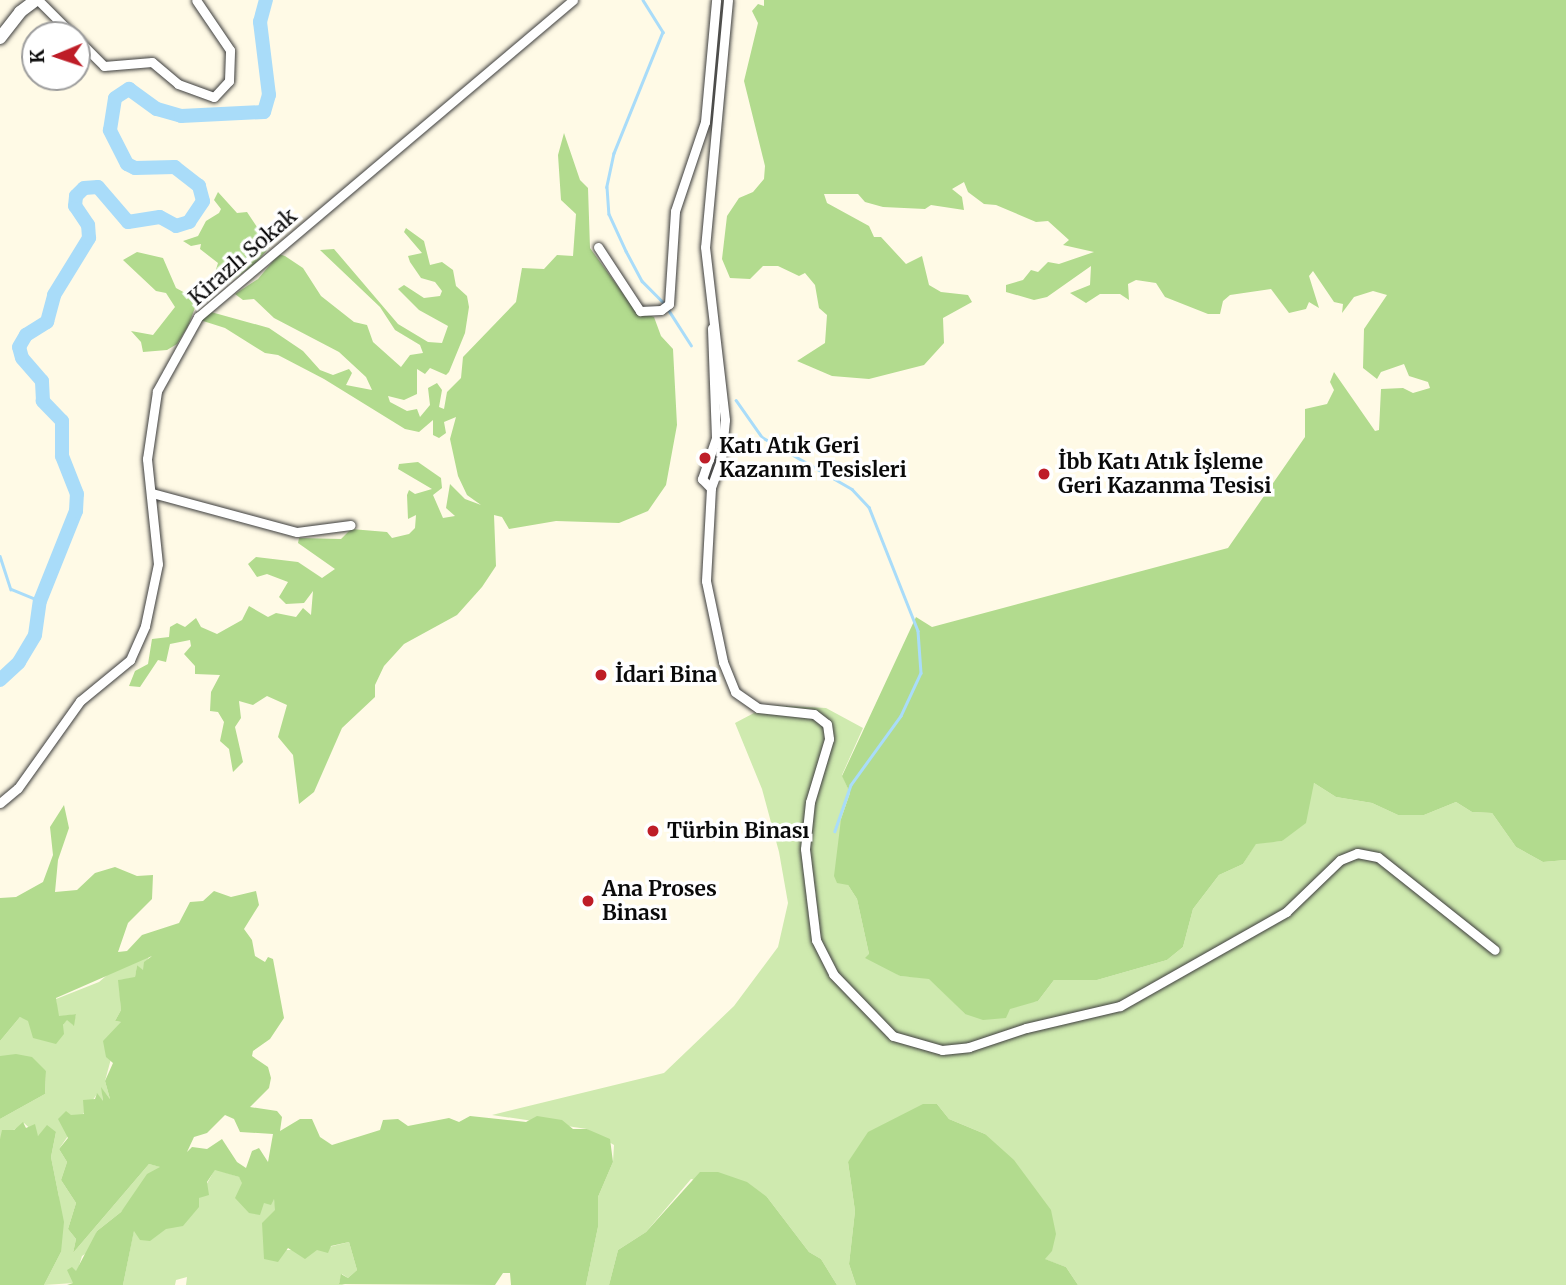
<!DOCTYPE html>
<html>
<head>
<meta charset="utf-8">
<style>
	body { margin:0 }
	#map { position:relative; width:1566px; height:1285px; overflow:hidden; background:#fffae6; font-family:Merriweather,serif }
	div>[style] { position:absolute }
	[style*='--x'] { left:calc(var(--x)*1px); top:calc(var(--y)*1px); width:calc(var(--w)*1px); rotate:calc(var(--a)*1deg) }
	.green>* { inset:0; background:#cfeaaf }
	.forest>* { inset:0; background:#b2db8e }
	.stream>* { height:2.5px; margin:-1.25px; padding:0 1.25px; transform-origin:1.25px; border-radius:1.25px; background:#a9dcf9 }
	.river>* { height:14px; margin:-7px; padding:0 7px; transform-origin:7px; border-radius:7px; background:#a9dcf9 }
	.roads { filter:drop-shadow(0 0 2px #3d3d3d) drop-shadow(0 0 2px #3d3d3d) }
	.minor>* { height:9px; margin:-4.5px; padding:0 4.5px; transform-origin:4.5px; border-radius:4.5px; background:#fff }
	.tertiary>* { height:12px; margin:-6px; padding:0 6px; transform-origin:6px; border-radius:6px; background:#fff }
	.dots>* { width:19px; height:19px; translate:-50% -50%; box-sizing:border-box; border:4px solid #fff; border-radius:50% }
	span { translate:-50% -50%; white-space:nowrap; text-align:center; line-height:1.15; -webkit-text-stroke:7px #fff; paint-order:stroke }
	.street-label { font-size:21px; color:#0a0a0a }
	.poi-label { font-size:21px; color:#0a0a0a; font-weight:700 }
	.left { translate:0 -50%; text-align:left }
	.north { position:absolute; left:21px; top:21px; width:70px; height:70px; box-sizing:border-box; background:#fff; border:2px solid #9d9d9d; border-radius:50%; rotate:268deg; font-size:19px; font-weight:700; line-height:28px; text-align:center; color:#0a0a0a }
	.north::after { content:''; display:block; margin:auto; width:24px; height:32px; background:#be1d27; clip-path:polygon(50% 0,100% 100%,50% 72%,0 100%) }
</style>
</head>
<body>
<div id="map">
	<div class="green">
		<div style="clip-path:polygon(769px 705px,826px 708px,863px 728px,842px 775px,850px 793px,841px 819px,848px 885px,857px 899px,869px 954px,900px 976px,929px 978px,965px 1014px,1038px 1001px,1054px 980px,1097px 980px,1167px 960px,1183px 947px,1193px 909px,1219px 875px,1243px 864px,1256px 843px,1282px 841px,1314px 783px,1336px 797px,1372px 803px,1398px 815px,1424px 815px,1456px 802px,1472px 812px,1492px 813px,1516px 847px,1543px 862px,1566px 860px,1566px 1285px,1078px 1285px,1066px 1267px,1044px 1259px,985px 1134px,949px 1119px,937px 1104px,848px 1162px,855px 1211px,849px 1264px,856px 1285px,837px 1285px,821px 1259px,809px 1252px,767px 1197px,691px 1179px,646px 1232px,618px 1250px,609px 1285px,586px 1285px,598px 1227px,598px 1197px,613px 1162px,614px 1145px,587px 1129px,492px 1115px,664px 1073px,734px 1006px,778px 947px,788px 903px,779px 852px,762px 789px,735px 723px)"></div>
		<div style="clip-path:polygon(150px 954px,143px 971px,137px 965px,135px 978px,119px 980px,121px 1010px,115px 1021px,121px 1022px,105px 1081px,110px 1099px,102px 1089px,103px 1103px,97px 1094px,59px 1149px,67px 1162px,61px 1180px,76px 1203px,68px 1229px,76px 1239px,73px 1253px,149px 1164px,161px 1167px,121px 1212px,97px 1231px,90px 1251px,82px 1256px,74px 1283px,44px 1285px,61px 1252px,59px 1197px,51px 1157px,56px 1132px,38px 1136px,24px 1123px,0 1139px,0 1119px,45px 1094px,46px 1071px,0 1056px,0 1041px,20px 1017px,63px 1025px,67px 1019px,73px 1025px,76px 1014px,58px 1017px,56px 999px,99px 982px,113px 970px)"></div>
		<div style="clip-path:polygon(215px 1169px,239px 1177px,264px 1202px,274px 1199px,284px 1250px,317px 1250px,349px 1242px,357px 1270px,348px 1278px,342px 1274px,339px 1283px,345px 1285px,186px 1285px,187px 1277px,176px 1280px,175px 1285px,123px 1285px,134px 1230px,199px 1198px)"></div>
	</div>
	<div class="forest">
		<div style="clip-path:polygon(764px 0,1566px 0,1566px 860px,1543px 862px,1516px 847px,1492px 813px,1472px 812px,1456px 802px,1424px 815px,1398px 815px,1372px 803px,1336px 797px,1314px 783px,1306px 823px,1282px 841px,1256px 844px,1243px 864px,1219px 875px,1193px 909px,1183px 947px,1167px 960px,1097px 980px,1054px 980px,1038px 1001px,1010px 1009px,1006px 1018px,983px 1020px,965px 1014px,929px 979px,900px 976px,865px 958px,869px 954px,857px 899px,848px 885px,837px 883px,834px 876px,841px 819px,850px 793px,842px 776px,916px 617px,932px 627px,1228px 548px,1305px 437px,1305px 409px,1327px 404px,1334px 390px,1330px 382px,1334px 372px,1375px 431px,1379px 430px,1381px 389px,1403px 388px,1413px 393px,1430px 388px,1428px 382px,1409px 376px,1404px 364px,1381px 372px,1377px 379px,1363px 368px,1364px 329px,1387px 295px,1373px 291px,1354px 297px,1342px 313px,1343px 304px,1334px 302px,1313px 271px,1309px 276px,1319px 308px,1309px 302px,1306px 309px,1289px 313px,1271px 289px,1230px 295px,1223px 301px,1220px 314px,1208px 314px,1165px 297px,1156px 283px,1136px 280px,1128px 284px,1129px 300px,1120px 294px,1100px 294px,1086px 303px,1070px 293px,1090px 285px,1091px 266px,1047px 297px,1034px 300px,1006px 292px,1006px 285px,1023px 280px,1031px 270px,1038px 272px,1048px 262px,1059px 264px,1094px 252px,1063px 245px,1069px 240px,1048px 221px,1036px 222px,996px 205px,984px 204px,968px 192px,964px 182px,952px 189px,962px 197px,964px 210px,931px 205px,925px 209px,883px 207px,865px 202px,858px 194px,824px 194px,827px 203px,869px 226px,874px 237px,881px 237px,906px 264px,922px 256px,929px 285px,941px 292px,968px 295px,972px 302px,943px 318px,944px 343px,924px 365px,869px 379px,832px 376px,797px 361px,825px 343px,827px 315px,819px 308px,815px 285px,805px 273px,799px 276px,778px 266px,763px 266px,750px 279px,730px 278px,722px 259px,727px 216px,739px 198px,753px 192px,764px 179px,765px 166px,744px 81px,758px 23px,752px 11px,758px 4px,764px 6px)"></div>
		<div style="clip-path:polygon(564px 133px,580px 180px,588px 188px,590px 248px,635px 310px,654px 317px,661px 336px,673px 349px,677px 425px,666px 485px,648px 511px,619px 523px,556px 521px,509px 529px,502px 517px,494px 515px,496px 566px,482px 587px,457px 615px,404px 644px,384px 666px,375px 685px,375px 697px,342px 728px,314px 792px,299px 804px,293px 755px,278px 737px,287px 705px,267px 696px,253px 705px,239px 701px,241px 718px,235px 727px,243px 762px,233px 772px,229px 749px,220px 741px,224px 722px,218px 712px,210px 711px,211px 692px,220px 675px,195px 674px,195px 666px,184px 654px,191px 646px,190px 640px,170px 644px,166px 662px,158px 660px,140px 687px,129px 686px,135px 671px,148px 664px,152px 639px,169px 637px,170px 627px,177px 623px,185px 627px,196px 618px,201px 627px,217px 634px,242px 620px,249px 606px,268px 617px,276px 613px,296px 617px,303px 608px,311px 615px,313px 591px,304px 603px,286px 604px,279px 597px,288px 582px,267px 574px,257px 577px,248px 564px,256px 557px,298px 562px,322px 578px,335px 569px,298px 543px,299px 538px,341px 539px,351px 529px,387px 532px,392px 538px,409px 534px,415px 528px,416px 515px,408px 519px,407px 495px,409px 490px,415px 494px,432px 489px,398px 469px,399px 464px,418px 462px,441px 478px,442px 488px,433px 495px,443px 518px,455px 516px,446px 508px,450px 484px,465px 499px,481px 505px,467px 495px,458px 476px,450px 439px,456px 417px,444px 422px,446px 433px,439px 438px,433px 435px,433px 420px,419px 432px,405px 429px,324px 379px,278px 355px,265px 353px,225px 328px,200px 320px,211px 312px,269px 328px,303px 351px,320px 370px,333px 375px,349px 369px,352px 373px,346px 385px,372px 390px,366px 377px,339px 352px,274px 318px,254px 299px,243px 300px,235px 294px,258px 279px,279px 254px,285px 256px,303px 268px,321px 296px,354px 322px,367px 325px,373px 342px,401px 367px,410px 355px,423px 353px,420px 345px,395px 330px,380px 307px,320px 250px,334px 249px,398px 324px,428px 342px,442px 343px,448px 326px,419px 310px,398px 289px,404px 285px,424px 298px,440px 296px,442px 291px,435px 282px,421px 278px,410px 262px,408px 256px,422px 253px,404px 232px,406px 228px,424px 241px,430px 265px,442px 262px,453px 270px,456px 286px,467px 296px,469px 307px,465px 333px,449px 372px,446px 375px,430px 368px,425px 374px,417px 369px,417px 394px,404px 400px,388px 396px,390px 402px,407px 411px,417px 409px,420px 417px,430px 405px,428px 388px,437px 383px,442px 390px,439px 407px,444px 409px,447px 392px,461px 378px,463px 357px,516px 302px,522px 268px,544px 269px,557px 255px,573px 256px,576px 214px,561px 200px,558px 155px)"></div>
		<div style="clip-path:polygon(218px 192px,237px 213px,247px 212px,259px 230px,275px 241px,254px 265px,221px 288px,212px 282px,218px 263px,200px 249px,201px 244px,191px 246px,183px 241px,198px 236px,206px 221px,219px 213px,221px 209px,214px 200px)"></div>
		<div style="clip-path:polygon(137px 252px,163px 258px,176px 288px,198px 300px,188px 326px,177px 344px,167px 350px,143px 352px,141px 342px,131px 331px,153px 335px,175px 307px,166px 293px,156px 291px,123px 260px)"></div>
		<div style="clip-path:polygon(evenodd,64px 805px,69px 828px,58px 860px,55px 892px,77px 890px,95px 873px,115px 867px,137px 876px,153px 875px,152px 899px,128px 923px,118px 952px,127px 951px,142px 935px,179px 923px,190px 902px,203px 901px,214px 891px,231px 897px,256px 891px,259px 905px,244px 929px,252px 940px,255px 956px,265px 962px,268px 957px,273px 959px,284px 1018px,270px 1039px,253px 1051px,252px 1056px,268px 1067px,271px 1078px,269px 1088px,250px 1107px,277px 1111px,282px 1117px,280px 1131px,300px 1119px,312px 1119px,320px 1137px,332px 1145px,380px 1130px,383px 1120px,398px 1119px,408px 1126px,449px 1118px,459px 1122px,470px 1116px,526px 1122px,537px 1116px,562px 1120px,573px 1129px,587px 1129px,610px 1139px,613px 1162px,598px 1197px,598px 1227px,586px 1285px,511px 1285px,510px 1273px,503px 1273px,495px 1285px,339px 1284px,341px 1274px,348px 1278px,357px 1270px,349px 1242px,331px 1246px,328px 1253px,317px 1250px,305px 1259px,288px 1248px,278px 1262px,264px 1259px,262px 1223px,275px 1210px,274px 1199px,271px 1205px,264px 1203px,260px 1215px,249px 1213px,235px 1198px,242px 1183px,239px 1177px,215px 1170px,207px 1182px,209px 1195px,199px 1198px,199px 1207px,183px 1226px,166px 1229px,150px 1241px,140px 1240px,134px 1231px,123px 1285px,67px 1285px,73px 1283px,67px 1270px,72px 1267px,76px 1271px,97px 1231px,121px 1212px,147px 1174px,160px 1167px,149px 1164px,73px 1253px,76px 1239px,68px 1229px,76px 1203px,61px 1180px,67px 1162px,59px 1149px,68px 1138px,58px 1119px,66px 1111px,71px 1115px,84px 1114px,83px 1100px,95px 1099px,97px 1093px,103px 1101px,101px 1087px,110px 1099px,105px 1081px,113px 1063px,106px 1057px,103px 1041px,121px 1022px,115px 1021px,121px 1010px,118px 980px,135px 977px,137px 965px,143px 970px,144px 962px,152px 956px,56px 998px,59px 1016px,76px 1014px,74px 1026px,67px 1020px,63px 1025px,64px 1034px,56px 1044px,33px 1038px,28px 1021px,20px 1017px,0 1041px,0 898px,16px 897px,43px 882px,53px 855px,50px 827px,64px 805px,225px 1115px,234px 1119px,240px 1132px,273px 1134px,268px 1162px,259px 1148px,252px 1151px,246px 1168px,237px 1162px,222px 1139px,207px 1149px,192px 1147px,187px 1152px,194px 1137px,207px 1133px,225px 1115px)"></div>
		<div style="clip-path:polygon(16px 1054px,32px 1057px,46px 1071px,45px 1094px,0 1119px,0 1056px)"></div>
		<div style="clip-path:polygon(923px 1104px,937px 1104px,949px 1119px,985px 1134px,1014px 1160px,1051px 1210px,1056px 1234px,1052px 1251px,1045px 1259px,1066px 1267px,1078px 1285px,856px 1285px,849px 1264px,855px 1211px,848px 1162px,868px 1132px)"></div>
		<div style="clip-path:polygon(23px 1122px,26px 1128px,35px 1124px,38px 1136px,47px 1125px,56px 1132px,51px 1157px,64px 1222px,61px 1252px,44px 1285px,0 1285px,0 1139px,2px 1130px,14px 1130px)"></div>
		<div style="clip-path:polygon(700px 1172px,718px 1172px,747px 1182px,767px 1197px,809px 1252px,821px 1259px,837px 1285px,609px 1285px,618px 1250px,646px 1232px)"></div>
	</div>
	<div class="stream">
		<div style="--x:643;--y:0;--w:38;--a:58"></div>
		<div style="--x:663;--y:32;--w:131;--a:112"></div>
		<div style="--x:614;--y:153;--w:35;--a:102"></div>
		<div style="--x:607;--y:187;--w:27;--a:86"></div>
		<div style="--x:609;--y:214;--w:41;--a:65.3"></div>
		<div style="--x:626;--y:251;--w:34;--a:62"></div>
		<div style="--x:642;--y:281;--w:31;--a:45"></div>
		<div style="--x:668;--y:309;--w:43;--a:57.4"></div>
		<div style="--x:736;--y:400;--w:45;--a:54.9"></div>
		<div style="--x:762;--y:437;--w:104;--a:30"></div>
		<div style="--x:852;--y:489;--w:25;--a:47"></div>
		<div style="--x:869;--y:507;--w:133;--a:68.4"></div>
		<div style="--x:918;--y:631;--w:42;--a:85.9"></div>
		<div style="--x:921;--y:673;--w:47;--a:114.9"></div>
		<div style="--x:901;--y:716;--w:85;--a:125.9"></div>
		<div style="--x:851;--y:785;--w:49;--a:109.2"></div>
		<div style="--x:0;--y:556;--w:35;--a:72"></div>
		<div style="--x:11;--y:589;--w:31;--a:22"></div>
	</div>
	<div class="river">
		<div style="--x:0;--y:680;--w:26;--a:-43"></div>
		<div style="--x:19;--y:662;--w:31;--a:-59"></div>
		<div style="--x:35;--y:635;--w:34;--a:-82"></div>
		<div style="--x:40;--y:601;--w:97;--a:-68.2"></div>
		<div style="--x:76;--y:511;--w:17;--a:-87"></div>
		<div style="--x:77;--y:494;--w:41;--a:-111.5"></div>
		<div style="--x:62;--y:456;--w:35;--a:-90"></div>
		<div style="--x:62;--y:421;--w:28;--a:-134"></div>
		<div style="--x:43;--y:401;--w:20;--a:-93"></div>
		<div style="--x:42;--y:381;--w:30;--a:-131"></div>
		<div style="--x:22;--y:358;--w:11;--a:-105"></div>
		<div style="--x:19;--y:347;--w:14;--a:-60"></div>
		<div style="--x:26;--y:335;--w:25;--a:-32"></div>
		<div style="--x:47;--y:322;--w:28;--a:-75"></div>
		<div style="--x:54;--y:295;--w:67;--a:-58.4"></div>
		<div style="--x:89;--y:238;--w:13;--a:-94"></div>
		<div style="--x:88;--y:225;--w:23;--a:-124"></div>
		<div style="--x:75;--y:206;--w:10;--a:-84"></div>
		<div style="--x:76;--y:196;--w:11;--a:-45"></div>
		<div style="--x:84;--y:188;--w:14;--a:-4"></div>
		<div style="--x:98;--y:187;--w:46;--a:49.4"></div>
		<div style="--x:128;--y:222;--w:32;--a:-9"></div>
		<div style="--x:160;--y:217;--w:18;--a:29"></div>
		<div style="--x:176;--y:226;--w:14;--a:-17"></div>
		<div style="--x:189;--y:222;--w:25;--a:-56"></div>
		<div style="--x:203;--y:201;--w:16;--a:-105"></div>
		<div style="--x:199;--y:186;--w:31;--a:-142"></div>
		<div style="--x:175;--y:167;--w:40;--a:178.6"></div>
		<div style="--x:135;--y:168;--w:9;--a:-153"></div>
		<div style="--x:127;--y:164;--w:38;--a:-117"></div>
		<div style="--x:110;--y:130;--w:32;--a:-81"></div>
		<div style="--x:115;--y:98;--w:17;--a:-33"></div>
		<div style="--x:129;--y:89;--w:34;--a:36"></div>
		<div style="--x:157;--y:109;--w:25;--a:16"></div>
		<div style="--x:181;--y:116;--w:83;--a:-2.8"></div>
		<div style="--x:264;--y:112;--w:18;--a:-74"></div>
		<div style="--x:269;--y:95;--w:74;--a:-97"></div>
		<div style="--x:260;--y:22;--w:23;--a:-75"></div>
	</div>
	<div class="roads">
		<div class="minor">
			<div style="--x:38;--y:0;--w:49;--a:45"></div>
			<div style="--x:728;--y:0;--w:248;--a:95.3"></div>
			<div style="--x:705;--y:247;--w:174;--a:83.4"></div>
			<div style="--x:725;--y:420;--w:40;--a:95.7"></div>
			<div style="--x:721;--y:460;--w:30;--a:110"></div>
			<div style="--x:711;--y:488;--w:93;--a:93.1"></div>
			<div style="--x:706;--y:581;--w:83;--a:78.1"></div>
			<div style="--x:723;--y:662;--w:32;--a:68"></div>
			<div style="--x:735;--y:692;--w:28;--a:35"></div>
			<div style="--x:758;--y:708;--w:56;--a:6.1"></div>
			<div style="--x:814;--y:714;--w:16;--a:38"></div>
			<div style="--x:827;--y:724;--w:15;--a:82"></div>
			<div style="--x:829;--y:739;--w:66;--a:106.8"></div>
			<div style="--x:810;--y:802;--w:47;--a:96.1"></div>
			<div style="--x:805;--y:849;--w:92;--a:83.1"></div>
			<div style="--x:816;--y:940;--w:38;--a:63"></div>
			<div style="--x:833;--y:974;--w:86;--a:45.9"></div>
			<div style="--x:893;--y:1036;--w:51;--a:15.9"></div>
			<div style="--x:942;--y:1050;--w:27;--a:-6"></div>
			<div style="--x:969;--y:1047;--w:60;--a:-18.4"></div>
			<div style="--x:1026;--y:1028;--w:97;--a:-13.2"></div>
			<div style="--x:1120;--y:1006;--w:191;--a:-29.5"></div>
			<div style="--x:1286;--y:912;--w:75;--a:-43.9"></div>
			<div style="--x:1340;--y:860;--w:18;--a:-22"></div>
			<div style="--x:1357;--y:853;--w:21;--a:11"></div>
			<div style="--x:1378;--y:857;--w:149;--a:38.5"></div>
			<div style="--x:77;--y:39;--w:38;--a:45"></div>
			<div style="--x:104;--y:66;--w:48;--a:-4.8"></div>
			<div style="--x:152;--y:62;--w:34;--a:40"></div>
			<div style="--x:178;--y:84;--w:38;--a:20"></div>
			<div style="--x:214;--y:97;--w:22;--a:-47"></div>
			<div style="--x:229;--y:81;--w:31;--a:-88"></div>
			<div style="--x:230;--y:50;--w:60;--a:-124.2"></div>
			<div style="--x:598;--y:247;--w:77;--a:56.7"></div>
			<div style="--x:640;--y:311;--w:21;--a:-3"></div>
			<div style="--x:661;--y:310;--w:10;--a:-37"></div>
			<div style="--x:669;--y:304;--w:93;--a:-86.3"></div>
			<div style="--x:675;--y:211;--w:94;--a:-71.4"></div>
			<div style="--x:705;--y:122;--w:122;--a:-84.8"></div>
			<div style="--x:711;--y:488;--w:13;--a:-135"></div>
			<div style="--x:702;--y:479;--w:43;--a:-71.1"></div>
			<div style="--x:716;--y:438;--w:110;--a:-92.1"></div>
			<div style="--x:152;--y:493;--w:150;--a:15.1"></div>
			<div style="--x:297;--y:532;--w:54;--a:-7.4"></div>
			<div style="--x:0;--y:803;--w:23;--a:-40"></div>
			<div style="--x:18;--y:788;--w:107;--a:-54.5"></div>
			<div style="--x:80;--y:701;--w:65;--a:-39.4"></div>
			<div style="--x:130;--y:660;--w:37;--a:-66"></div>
			<div style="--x:145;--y:626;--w:63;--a:-78.2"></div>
			<div style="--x:158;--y:564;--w:106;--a:-96"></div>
			<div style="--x:147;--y:459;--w:69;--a:-81.6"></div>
			<div style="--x:157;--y:391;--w:85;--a:-61"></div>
			<div style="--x:198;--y:317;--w:491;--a:-40.2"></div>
		</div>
		<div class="tertiary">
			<div style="--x:0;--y:38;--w:33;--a:-52"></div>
			<div style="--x:20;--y:12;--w:20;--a:-37"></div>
		</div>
	</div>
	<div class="dots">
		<div style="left:705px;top:458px;background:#be1d27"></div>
		<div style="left:1044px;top:474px;background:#be1d27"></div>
		<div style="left:601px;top:675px;background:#be1d27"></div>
		<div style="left:653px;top:831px;background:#be1d27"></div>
		<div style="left:588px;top:901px;background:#be1d27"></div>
	</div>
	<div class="street-label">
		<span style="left:243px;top:257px;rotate:-41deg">Kirazlı Sokak</span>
	</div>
	<div class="poi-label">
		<span class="left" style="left:719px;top:458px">Katı Atık Geri<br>Kazanım Tesisleri</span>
		<span class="left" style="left:1058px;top:474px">İbb Katı Atık İşleme<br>Geri Kazanma Tesisi</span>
		<span class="left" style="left:615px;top:675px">İdari Bina</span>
		<span class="left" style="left:667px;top:831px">Türbin Binası</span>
		<span class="left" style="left:602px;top:901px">Ana Proses<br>Binası</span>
	</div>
	<div class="north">K</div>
</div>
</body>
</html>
